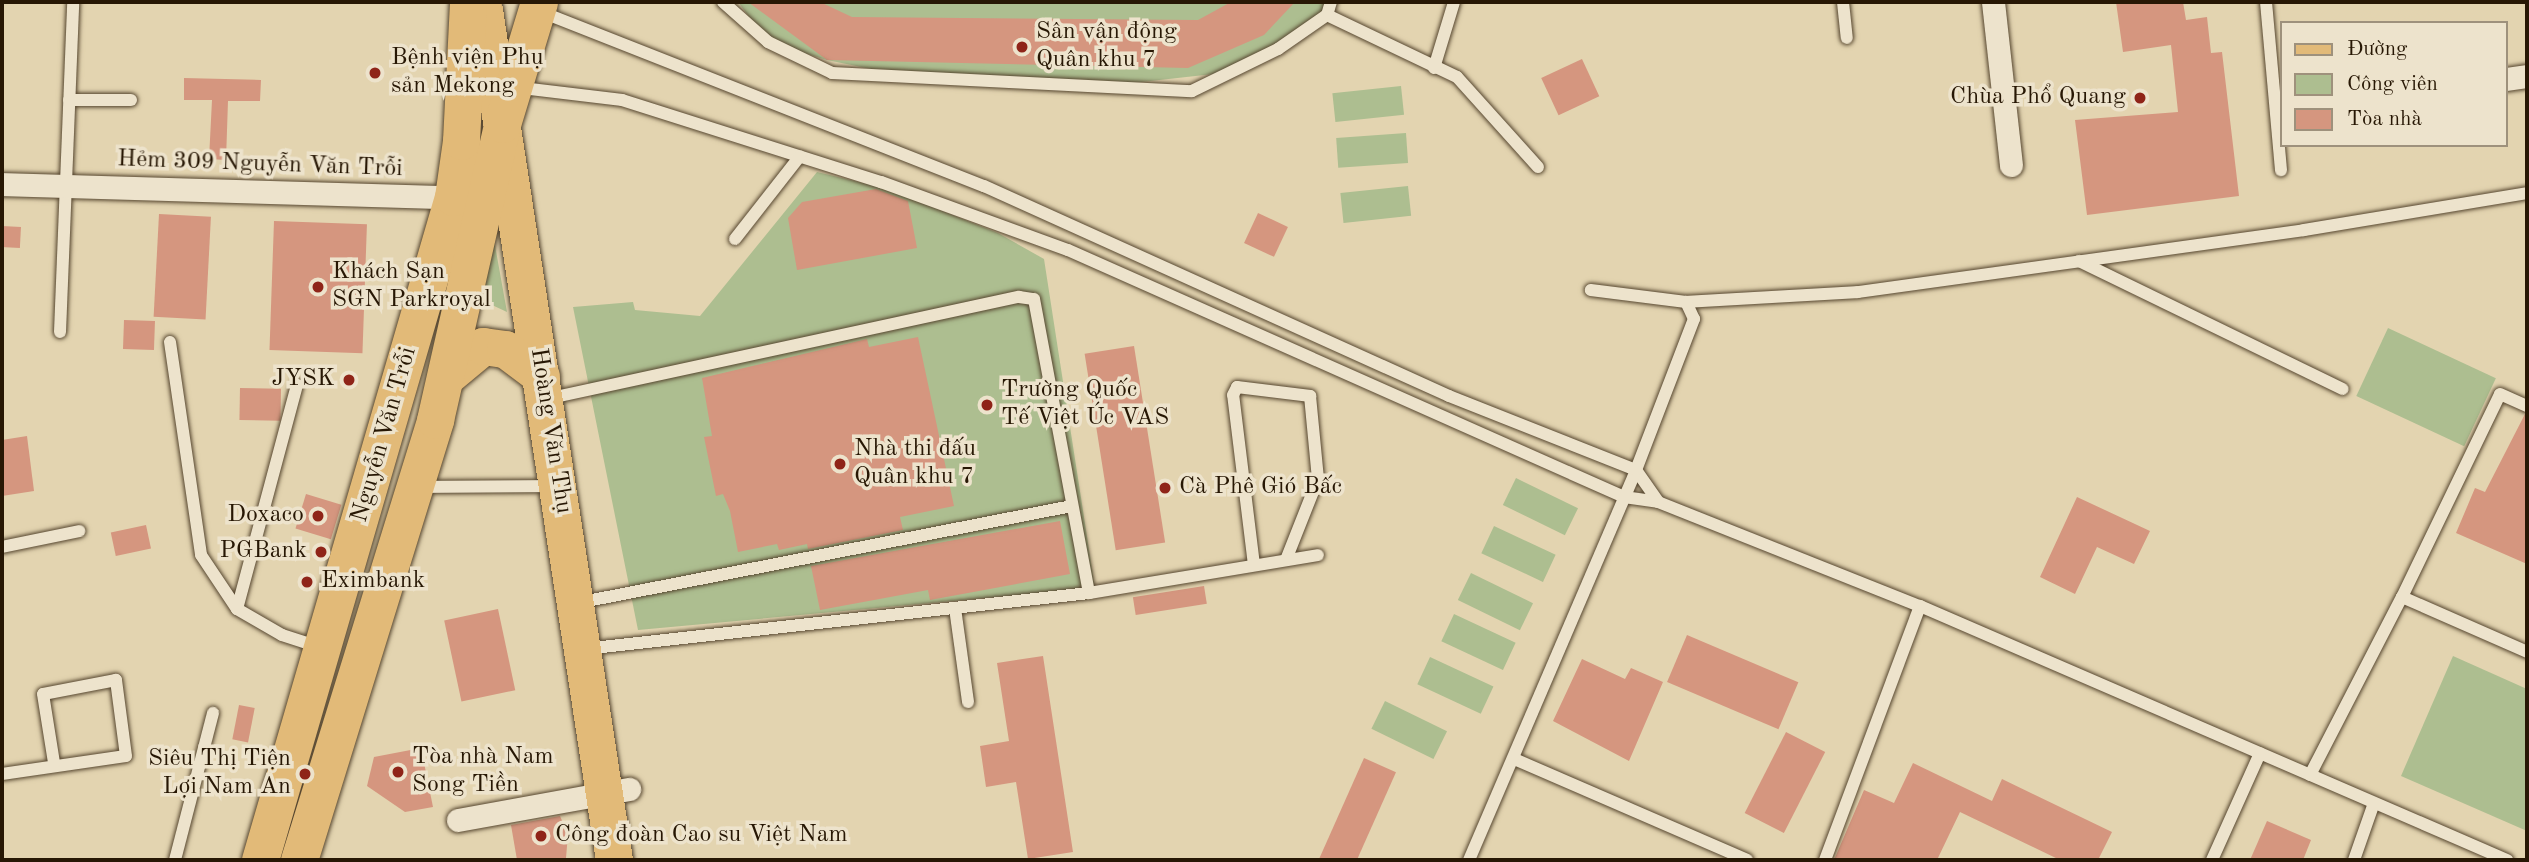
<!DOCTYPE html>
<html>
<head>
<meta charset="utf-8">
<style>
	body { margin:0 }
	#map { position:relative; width:2529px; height:862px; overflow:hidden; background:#e3d4b0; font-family:"Old Standard TT",serif }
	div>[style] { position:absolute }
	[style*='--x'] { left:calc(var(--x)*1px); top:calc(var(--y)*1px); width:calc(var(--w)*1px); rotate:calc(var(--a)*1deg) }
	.green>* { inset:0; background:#adbe90; transform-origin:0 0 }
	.building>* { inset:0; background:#d5967f; transform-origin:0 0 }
	.roads { filter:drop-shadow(0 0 2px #56462f) drop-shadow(0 0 2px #56462f) }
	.service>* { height:12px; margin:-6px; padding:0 6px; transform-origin:6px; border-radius:6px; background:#ede3cc }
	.minor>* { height:23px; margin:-11.5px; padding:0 11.5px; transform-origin:11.5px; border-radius:11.5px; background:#ede3cc }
	.primary>* { height:37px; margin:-18.5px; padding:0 18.5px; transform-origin:18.5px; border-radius:18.5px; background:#e2ba78 }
	.dots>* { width:19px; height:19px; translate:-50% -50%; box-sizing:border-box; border:4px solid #ede3cc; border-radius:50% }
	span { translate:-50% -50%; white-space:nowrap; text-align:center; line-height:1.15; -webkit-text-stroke:7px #ede3cc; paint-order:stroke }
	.poi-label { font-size:24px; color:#271704 }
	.left { translate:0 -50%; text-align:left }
	.right { translate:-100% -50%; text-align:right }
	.street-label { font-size:24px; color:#271704 }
	.frame { position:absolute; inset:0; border:4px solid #271704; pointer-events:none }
	.legend { position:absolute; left:2280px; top:21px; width:228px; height:126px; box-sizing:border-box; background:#ede3cc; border:2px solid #9e917c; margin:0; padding:9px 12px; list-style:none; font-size:21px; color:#271704 }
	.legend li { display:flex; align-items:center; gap:14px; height:35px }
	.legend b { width:35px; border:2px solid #9e917c }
</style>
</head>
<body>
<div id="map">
	<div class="green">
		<div style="clip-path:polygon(738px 2px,1332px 2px,1327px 15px,1240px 71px,1097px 87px,910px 77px,827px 60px,768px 42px)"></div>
		<div style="left:1401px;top:86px;width:29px;height:69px;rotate:84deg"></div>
		<div style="left:1406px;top:133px;width:30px;height:70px;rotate:86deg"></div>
		<div style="clip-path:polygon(817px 172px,884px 188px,998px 233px,1044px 259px,1095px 588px,638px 630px,573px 307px,633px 302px,635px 310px,700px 316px)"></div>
		<div style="left:1408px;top:186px;width:30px;height:68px;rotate:84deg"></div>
		<div style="clip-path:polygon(494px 240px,507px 312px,492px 305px,473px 310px)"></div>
		<div style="left:2388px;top:328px;width:119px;height:75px;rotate:25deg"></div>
		<div style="left:1516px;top:478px;width:69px;height:30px;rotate:26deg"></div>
		<div style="left:1494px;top:526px;width:68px;height:30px;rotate:25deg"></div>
		<div style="left:1471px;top:573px;width:69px;height:30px;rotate:26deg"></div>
		<div style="left:1454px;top:614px;width:68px;height:30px;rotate:25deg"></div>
		<div style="clip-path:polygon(2453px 656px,2527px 689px,2527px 831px,2401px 776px)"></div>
		<div style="left:1430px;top:657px;width:70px;height:30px;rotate:25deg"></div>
		<div style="left:1385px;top:701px;width:69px;height:31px;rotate:26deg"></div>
	</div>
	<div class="building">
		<div style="clip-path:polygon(748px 2px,820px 2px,852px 17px,1198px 20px,1231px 2px,1295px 2px,1264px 35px,1188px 68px,827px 60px)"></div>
		<div style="clip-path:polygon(2116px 2px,2183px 2px,2186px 20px,2207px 17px,2211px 53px,2222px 52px,2239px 196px,2087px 215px,2075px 120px,2178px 112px,2171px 45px,2123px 52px)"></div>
		<div style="left:1582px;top:59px;width:41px;height:45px;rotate:65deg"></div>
		<div style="clip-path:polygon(184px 78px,261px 80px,260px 101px,228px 101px,226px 160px,209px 159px,212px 100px,184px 100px)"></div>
		<div style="clip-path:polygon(876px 189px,908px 201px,917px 248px,797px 270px,788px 218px,802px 202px)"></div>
		<div style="left:1258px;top:213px;width:33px;height:33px;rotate:25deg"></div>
		<div style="left:159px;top:214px;width:52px;height:103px;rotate:3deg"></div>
		<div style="left:274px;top:221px;width:93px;height:129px;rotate:2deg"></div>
		<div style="left:2px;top:226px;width:19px;height:21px;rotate:3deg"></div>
		<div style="left:124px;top:320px;width:31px;height:29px;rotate:2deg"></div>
		<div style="clip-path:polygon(918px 337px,954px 506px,900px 517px,903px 530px,808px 549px,807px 544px,779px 550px,777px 544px,738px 552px,730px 511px,723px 494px,716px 496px,704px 437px,712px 436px,702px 378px,867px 339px,869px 347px)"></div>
		<div style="left:1134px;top:346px;width:199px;height:50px;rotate:81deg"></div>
		<div style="left:240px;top:388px;width:41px;height:32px;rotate:1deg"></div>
		<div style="clip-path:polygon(2525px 414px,2527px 415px,2527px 564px,2456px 533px,2475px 488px,2485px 492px)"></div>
		<div style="clip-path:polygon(27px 436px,34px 491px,2px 496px,2px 440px)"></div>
		<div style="left:306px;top:494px;width:37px;height:36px;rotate:17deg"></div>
		<div style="clip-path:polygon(2077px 497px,2150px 531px,2134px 564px,2097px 547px,2075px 594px,2040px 577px)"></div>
		<div style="clip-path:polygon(1060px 521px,1070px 574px,930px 600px,928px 590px,820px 610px,811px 566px)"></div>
		<div style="left:146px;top:525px;width:24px;height:36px;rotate:78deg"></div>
		<div style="left:1204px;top:586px;width:18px;height:72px;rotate:81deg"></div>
		<div style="left:498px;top:609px;width:83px;height:55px;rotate:78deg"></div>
		<div style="left:1687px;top:635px;width:121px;height:51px;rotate:23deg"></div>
		<div style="clip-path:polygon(1043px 656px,1073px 852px,1028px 859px,1016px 782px,986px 787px,980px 746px,1009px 741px,997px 663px)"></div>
		<div style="clip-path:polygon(1582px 659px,1625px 679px,1631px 668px,1663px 682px,1629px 761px,1553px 721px)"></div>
		<div style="left:239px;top:705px;width:16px;height:35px;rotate:11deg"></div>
		<div style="left:1786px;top:732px;width:44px;height:91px;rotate:27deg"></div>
		<div style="clip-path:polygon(421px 748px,433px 807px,405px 812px,367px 786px,374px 757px)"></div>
		<div style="left:1364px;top:758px;width:35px;height:111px;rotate:24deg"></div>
		<div style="clip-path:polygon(1913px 763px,1992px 801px,2002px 779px,2112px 832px,2098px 860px,2060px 860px,1960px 812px,1937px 860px,1834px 860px,1864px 790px,1894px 803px)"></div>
		<div style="clip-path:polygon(560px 816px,568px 834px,566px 858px,517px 860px,511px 825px)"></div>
		<div style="clip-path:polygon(2267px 821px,2311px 840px,2303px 860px,2250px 860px)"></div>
	</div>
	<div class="roads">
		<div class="service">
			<div style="--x:723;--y:2;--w:60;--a:41.6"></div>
			<div style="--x:768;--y:42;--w:71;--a:25.8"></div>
			<div style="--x:832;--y:73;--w:360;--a:2.9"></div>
			<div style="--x:1192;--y:91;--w:96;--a:-26"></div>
			<div style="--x:1278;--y:49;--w:60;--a:-34.8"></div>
			<div style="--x:1327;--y:15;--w:14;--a:-73"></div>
			<div style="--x:1843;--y:2;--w:36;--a:84"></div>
			<div style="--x:2266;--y:2;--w:169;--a:84.9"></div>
			<div style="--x:539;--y:11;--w:478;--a:21.5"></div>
			<div style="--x:984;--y:186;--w:510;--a:24.3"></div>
			<div style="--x:1449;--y:396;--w:201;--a:21.6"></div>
			<div style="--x:1636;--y:470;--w:39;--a:55"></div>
			<div style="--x:1327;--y:15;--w:144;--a:25.5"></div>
			<div style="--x:1457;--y:77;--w:121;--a:48"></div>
			<div style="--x:1434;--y:68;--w:69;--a:-73.1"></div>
			<div style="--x:522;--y:88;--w:101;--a:6.8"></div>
			<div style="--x:622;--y:100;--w:272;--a:17.6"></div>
			<div style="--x:881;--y:182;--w:199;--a:20"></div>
			<div style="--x:1068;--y:250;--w:608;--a:23.95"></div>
			<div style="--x:1624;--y:497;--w:34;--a:8"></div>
			<div style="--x:1658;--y:502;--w:282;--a:21.7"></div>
			<div style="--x:1920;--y:606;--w:271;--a:110.5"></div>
			<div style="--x:69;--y:100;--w:62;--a:0"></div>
			<div style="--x:735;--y:239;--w:105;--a:-51.9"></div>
			<div style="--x:2079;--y:261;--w:293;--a:25.9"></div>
			<div style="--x:1686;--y:302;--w:172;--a:-3.3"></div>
			<div style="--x:1858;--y:292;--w:450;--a:-7.9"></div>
			<div style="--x:2304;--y:230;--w:226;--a:-9.4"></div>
			<div style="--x:60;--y:332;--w:330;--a:-87.7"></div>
			<div style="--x:170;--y:342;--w:215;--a:81.7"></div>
			<div style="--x:201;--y:555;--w:65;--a:56.3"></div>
			<div style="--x:237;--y:609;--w:52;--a:30"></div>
			<div style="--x:282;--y:635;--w:39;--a:18"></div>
			<div style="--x:546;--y:399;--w:484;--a:-12.2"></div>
			<div style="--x:1019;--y:297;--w:15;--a:8"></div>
			<div style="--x:1034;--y:299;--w:299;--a:79.4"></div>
			<div style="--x:418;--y:487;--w:135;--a:-0.4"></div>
			<div style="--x:2;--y:547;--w:79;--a:-11.7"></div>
			<div style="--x:1254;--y:565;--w:171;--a:-97"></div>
			<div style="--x:1233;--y:395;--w:9;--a:-63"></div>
			<div style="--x:1237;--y:387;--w:74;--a:7"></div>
			<div style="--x:1310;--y:396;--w:83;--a:84.5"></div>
			<div style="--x:1318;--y:479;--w:87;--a:111.6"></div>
			<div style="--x:2402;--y:597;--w:225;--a:-64.2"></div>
			<div style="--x:2500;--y:394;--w:30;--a:24"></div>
			<div style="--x:577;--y:603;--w:504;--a:-11.09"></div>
			<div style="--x:1920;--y:606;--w:640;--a:23.4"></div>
			<div style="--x:955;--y:608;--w:95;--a:82.1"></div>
			<div style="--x:237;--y:609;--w:232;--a:-75"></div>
			<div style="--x:584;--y:649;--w:508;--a:-6.33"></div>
			<div style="--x:1089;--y:593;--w:232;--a:-9.4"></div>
			<div style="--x:1514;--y:759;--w:254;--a:23.4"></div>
			<div style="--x:2;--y:774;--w:125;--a:-8.3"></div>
			<div style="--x:126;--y:756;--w:77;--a:-97.5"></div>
			<div style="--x:116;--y:680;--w:74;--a:169.1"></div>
			<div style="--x:43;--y:694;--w:70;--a:80.9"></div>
			<div style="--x:2310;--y:775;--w:200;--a:-62.7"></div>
			<div style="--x:2402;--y:597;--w:137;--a:23.7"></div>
			<div style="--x:175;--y:860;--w:152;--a:-75.5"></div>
			<div style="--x:1469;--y:860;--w:424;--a:-66.8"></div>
			<div style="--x:1636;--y:470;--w:162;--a:-69"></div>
			<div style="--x:1694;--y:319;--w:19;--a:-115"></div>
			<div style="--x:1686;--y:302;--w:96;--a:-172.8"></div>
			<div style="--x:2212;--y:860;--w:117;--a:-65.8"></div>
			<div style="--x:2354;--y:860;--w:60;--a:-70.7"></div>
		</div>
		<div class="minor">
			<div style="--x:1993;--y:2;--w:164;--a:83.7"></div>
			<div style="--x:2506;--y:79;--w:21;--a:-8"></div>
			<div style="--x:2;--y:184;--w:451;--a:1.7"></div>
			<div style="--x:458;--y:820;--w:174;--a:-10.3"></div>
		</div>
		<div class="primary">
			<div style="--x:484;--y:10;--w:860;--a:81.3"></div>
			<div style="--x:447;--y:376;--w:47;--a:-39.8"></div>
			<div style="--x:483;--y:346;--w:22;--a:8"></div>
			<div style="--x:505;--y:349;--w:45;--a:36.9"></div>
			<div style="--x:260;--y:860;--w:691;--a:-73.77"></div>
			<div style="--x:453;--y:197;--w:57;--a:-81.9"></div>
			<div style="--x:461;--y:141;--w:139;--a:-87.1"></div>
			<div style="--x:299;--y:860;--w:461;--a:-72.8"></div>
			<div style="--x:435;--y:420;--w:303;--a:-77.2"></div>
			<div style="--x:502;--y:124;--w:127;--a:-73.1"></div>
		</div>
	</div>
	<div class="dots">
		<div style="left:1022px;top:47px;background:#8f2418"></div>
		<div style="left:375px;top:73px;background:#8f2418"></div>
		<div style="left:2140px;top:98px;background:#8f2418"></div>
		<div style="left:318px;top:287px;background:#8f2418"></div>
		<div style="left:349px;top:380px;background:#8f2418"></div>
		<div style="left:987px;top:405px;background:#8f2418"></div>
		<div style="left:840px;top:464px;background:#8f2418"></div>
		<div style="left:1165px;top:488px;background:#8f2418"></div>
		<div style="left:318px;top:516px;background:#8f2418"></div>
		<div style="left:321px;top:552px;background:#8f2418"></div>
		<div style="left:307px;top:582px;background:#8f2418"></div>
		<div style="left:398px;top:772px;background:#8f2418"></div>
		<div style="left:305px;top:774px;background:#8f2418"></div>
		<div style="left:541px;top:836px;background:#8f2418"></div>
	</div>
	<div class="poi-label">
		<span class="left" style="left:1036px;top:47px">Sân vận động<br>Quân khu 7</span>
		<span class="left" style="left:391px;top:73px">Bệnh viện Phụ<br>sản Mekong</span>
		<span class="right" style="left:2126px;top:98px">Chùa Phổ Quang</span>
		<span class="left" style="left:332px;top:287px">Khách Sạn<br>SGN Parkroyal</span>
		<span class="right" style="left:335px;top:380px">JYSK</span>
		<span class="left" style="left:1001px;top:405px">Trường Quốc<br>Tế Việt Úc VAS</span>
		<span class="left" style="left:854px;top:464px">Nhà thi đấu<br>Quân khu 7</span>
		<span class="left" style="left:1179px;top:488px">Cà Phê Gió Bấc</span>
		<span class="right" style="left:304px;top:516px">Doxaco</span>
		<span class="right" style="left:307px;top:552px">PGBank</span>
		<span class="left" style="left:321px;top:582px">Eximbank</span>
		<span class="left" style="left:412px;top:772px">Tòa nhà Nam<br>Song Tiền</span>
		<span class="right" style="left:291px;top:774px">Siêu Thị Tiện<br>Lợi Nam An</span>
		<span class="left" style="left:555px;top:836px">Công đoàn Cao su Việt Nam</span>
	</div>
	<div class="street-label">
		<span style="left:260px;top:165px;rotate:2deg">Hẻm 309 Nguyễn Văn Trỗi</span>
		<span style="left:550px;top:431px;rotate:81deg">Hoàng Văn Thụ</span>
		<span style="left:385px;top:435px;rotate:-74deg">Nguyễn Văn Trỗi</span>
	</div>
	<div class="frame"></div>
	<ul class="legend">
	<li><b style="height:9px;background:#e2ba78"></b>Đường</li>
	<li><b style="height:19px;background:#adbe90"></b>Công viên</li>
	<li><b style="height:19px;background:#d5967f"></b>Tòa nhà</li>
	</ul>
</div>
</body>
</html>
